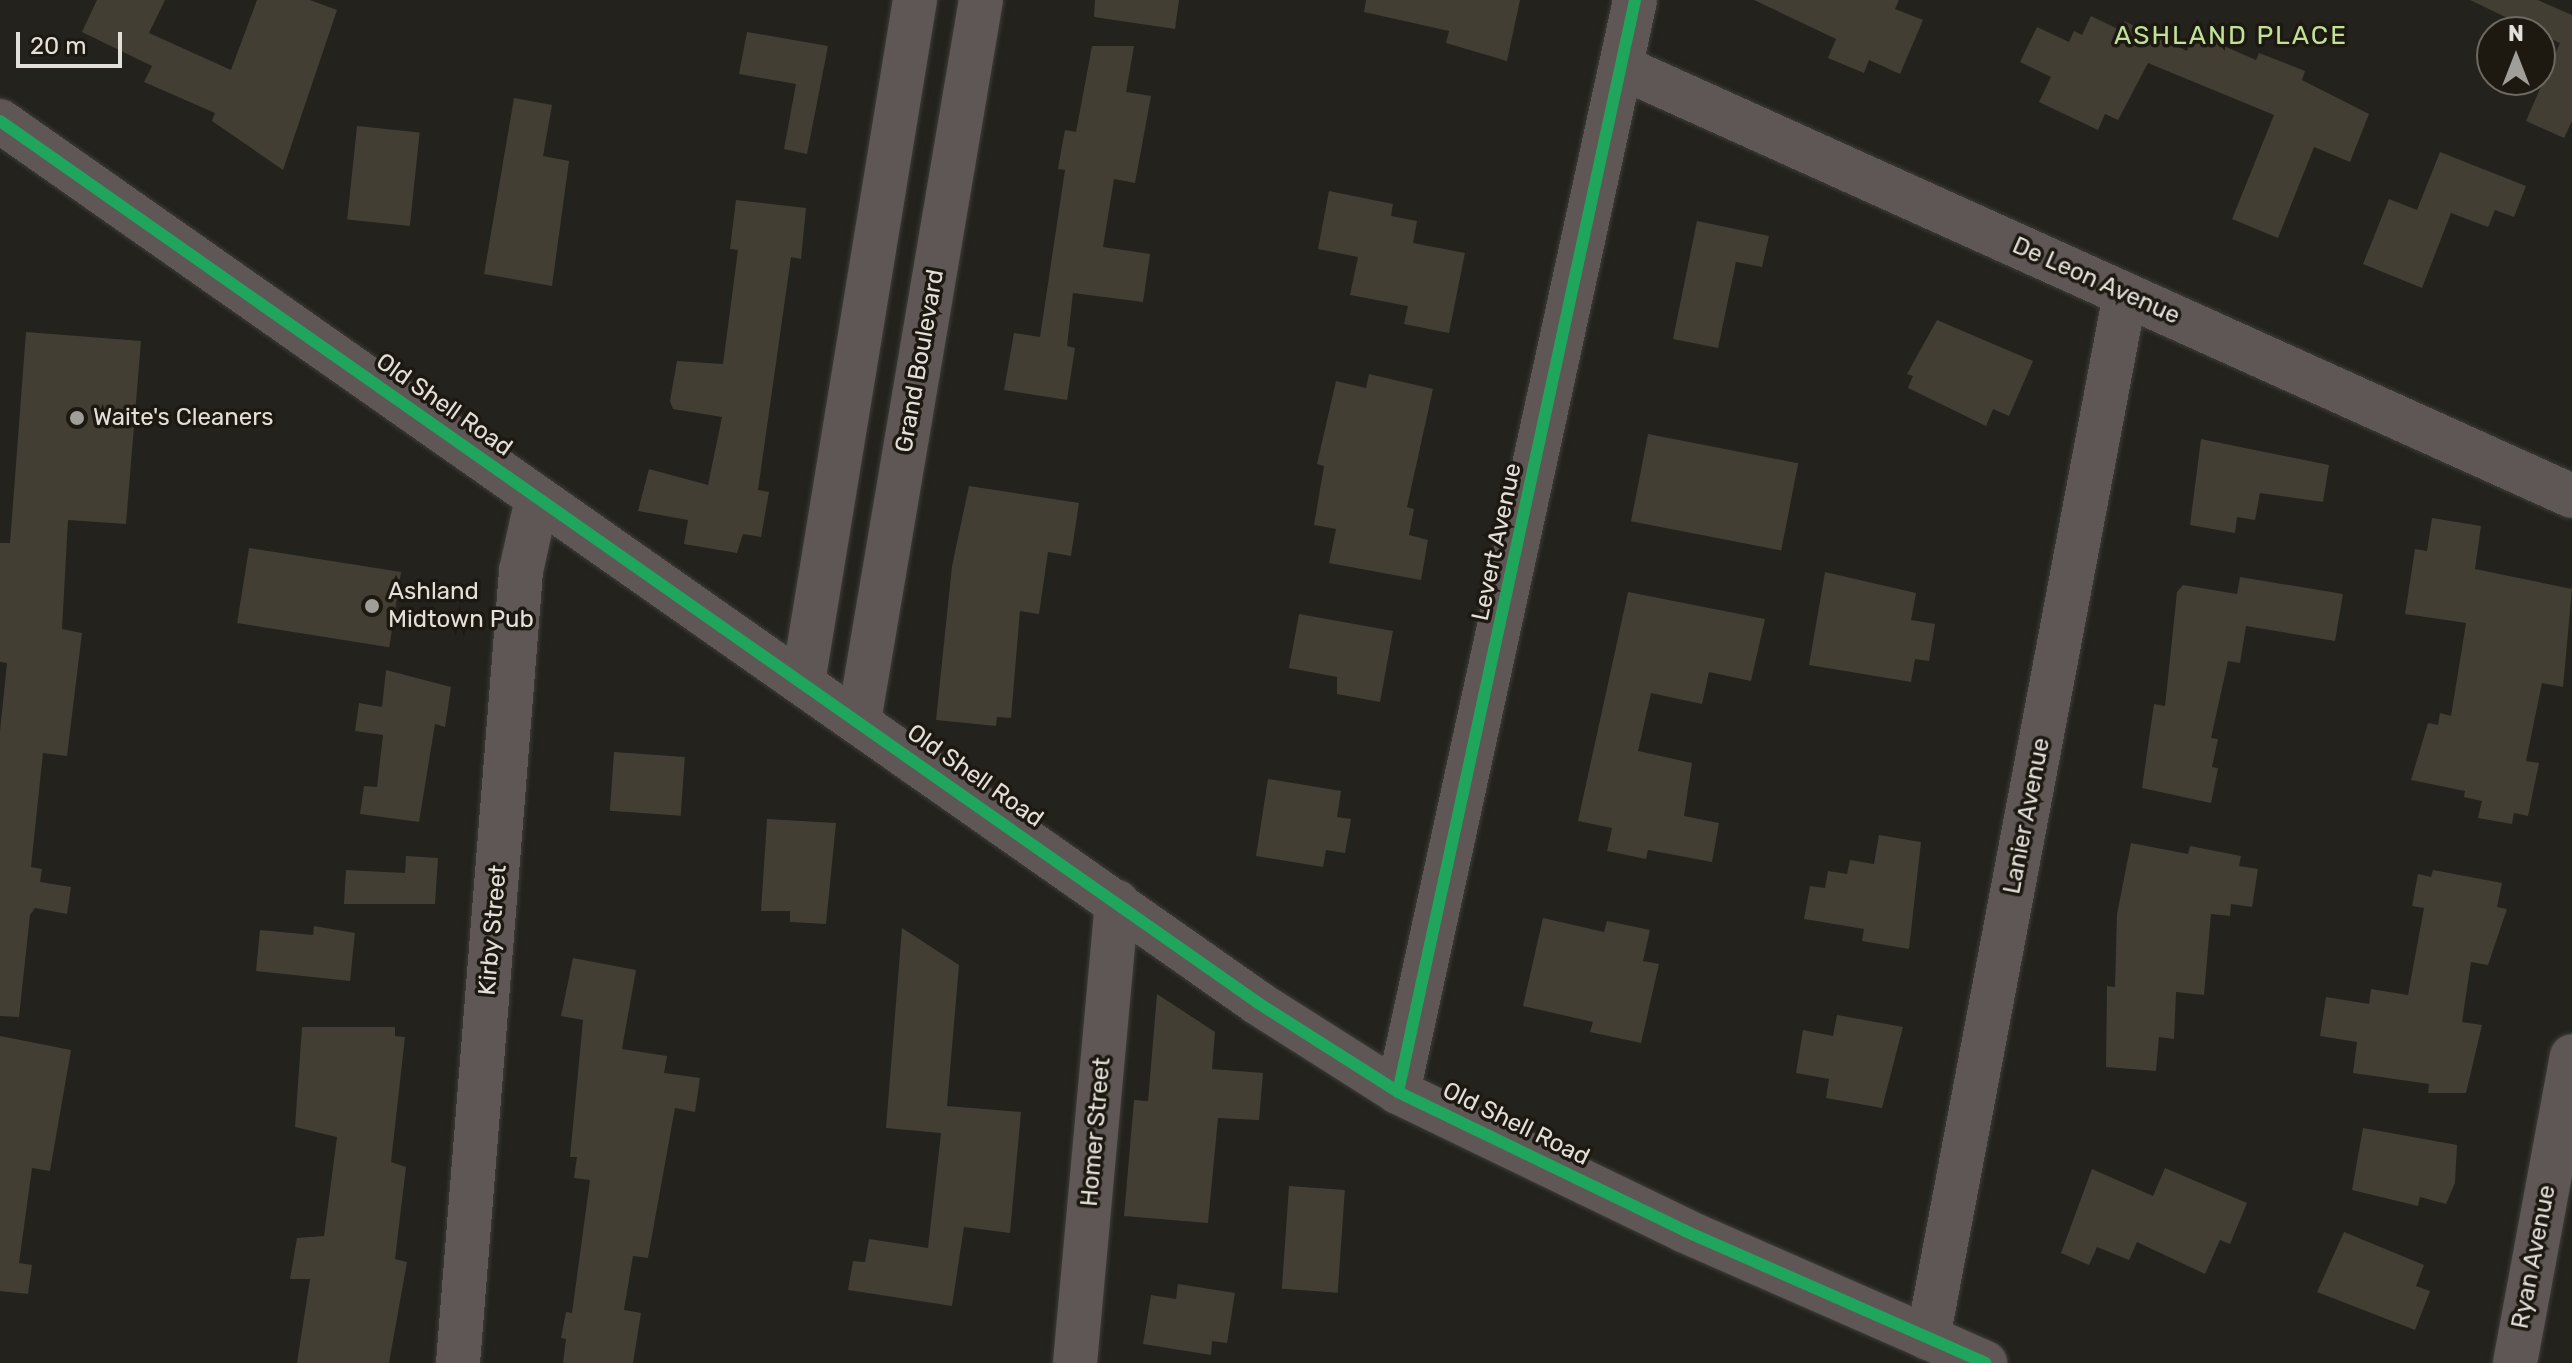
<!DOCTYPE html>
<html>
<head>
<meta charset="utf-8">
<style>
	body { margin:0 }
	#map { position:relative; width:2572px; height:1363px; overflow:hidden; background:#23221d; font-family:Rubik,sans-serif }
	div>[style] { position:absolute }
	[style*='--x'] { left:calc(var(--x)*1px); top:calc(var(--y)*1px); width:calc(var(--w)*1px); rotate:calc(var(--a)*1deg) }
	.building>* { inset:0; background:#423e33; transform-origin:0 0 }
	.roads { filter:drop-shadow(0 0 2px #3d3c38) drop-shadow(0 0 2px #3d3c38) }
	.minor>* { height:44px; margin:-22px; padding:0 22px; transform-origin:22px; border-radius:22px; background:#5e5755 }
	.cycleway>* { height:12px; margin:-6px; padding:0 6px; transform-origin:6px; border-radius:6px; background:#20a55d }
	.dots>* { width:22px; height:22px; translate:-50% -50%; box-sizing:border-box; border:4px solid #1d1911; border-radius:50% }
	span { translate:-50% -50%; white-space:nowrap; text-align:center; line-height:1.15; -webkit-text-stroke:7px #1d1911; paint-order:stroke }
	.street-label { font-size:24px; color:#e3e0db }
	.poi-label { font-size:24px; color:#e3e0db }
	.left { translate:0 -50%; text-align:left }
	.neighbourhood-label { font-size:26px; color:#c1e19a; letter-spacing:2px }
	.north { position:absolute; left:2476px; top:16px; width:80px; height:80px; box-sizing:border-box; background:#1d1911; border:2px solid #6c6962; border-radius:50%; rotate:0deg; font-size:22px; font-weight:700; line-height:32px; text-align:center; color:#e3e0db }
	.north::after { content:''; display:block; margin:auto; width:28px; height:36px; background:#a09e98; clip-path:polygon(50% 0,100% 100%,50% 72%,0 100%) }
	.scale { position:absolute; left:16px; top:32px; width:106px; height:36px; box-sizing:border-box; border:4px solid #e3e0db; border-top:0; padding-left:10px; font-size:24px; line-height:28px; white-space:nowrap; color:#e3e0db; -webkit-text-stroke:6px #1d1911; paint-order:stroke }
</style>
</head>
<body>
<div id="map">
	<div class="building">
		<div style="clip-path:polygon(97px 0,165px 0,149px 33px,231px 70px,257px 0,310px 0,337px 10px,283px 170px,212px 121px,215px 113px,144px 82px,152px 66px,82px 32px)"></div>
		<div style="clip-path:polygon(1095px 0,1179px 0,1175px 29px,1094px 17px)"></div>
		<div style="clip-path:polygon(1366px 0,1520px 0,1507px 61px,1446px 43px,1449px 31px,1364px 12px)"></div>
		<div style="clip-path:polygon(1754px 0,1899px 0,1895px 9px,1923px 20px,1900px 74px,1869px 60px,1864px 73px,1828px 58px,1836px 39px)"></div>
		<div style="clip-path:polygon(2470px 0,2538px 0,2572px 15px,2572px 121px,2564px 138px,2526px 121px,2560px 43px)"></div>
		<div style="clip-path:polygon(2091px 16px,2118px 29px,2122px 20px,2187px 51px,2194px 33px,2256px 60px,2259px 53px,2305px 71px,2302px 80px,2369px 114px,2350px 162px,2314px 147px,2278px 238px,2232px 219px,2274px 115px,2148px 63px,2118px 120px,2105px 114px,2098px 130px,2039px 102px,2051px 77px,2020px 62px,2037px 27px,2069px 42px,2074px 31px,2082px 35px)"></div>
		<div style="clip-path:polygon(747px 32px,828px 46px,807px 154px,784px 149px,796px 84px,739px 74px)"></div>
		<div style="clip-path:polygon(1092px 46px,1134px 46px,1126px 92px,1151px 96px,1135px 183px,1114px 179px,1103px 247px,1150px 254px,1143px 302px,1073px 293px,1067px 346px,1075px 348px,1067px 400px,1004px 390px,1014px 333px,1040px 337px,1065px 170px,1058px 169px,1062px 146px,1065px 130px,1076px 132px)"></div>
		<div style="clip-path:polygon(514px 98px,552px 105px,543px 156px,569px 161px,552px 286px,484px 274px)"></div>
		<div style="left:357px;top:126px;width:63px;height:94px;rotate:6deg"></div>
		<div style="clip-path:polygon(2440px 152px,2526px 186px,2514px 217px,2495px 210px,2488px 227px,2451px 213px,2422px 288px,2363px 264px,2389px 199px,2417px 210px)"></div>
		<div style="clip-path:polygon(1329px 191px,1393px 204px,1391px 216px,1417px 221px,1413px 243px,1465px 253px,1449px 333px,1404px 324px,1408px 306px,1350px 295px,1358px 257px,1318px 249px)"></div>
		<div style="clip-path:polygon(736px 200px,806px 208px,801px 259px,791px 257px,758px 490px,769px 492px,761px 537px,743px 534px,737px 553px,684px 544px,688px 520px,638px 511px,649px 469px,708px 485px,722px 417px,673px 409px,670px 401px,677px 361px,723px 364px,738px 250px,730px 249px)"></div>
		<div style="clip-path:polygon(1697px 221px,1769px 236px,1762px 267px,1736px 262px,1718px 348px,1673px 339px)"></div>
		<div style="clip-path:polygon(1937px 320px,2033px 361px,2009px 416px,1993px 409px,1986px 426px,1908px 388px,1913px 376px,1907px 374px)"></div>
		<div style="clip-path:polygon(26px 332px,141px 341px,126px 524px,68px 520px,62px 629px,82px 633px,67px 756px,43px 753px,31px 867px,42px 869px,40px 882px,71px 887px,67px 914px,35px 908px,30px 915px,19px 1017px,0 1016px,0 731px,7px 663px,0 662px,0 543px,10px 543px)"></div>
		<div style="clip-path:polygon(1369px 374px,1433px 389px,1407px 507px,1414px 509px,1409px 535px,1428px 540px,1421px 580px,1329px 563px,1336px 529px,1314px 525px,1324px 466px,1317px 464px,1336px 381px,1366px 388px)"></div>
		<div style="left:1648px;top:434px;width:153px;height:89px;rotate:11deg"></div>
		<div style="clip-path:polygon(2201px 439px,2329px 465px,2323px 502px,2260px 493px,2255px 520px,2237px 517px,2235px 533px,2190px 525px)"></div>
		<div style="clip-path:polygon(969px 486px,1079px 503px,1071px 556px,1048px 552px,1039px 614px,1020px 611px,1011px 718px,997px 717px,996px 726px,936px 720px,952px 566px)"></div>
		<div style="clip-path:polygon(2432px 518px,2481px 526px,2475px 569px,2572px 589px,2563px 687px,2542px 683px,2526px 761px,2539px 763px,2528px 816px,2514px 813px,2512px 824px,2478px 818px,2482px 801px,2464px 797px,2465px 791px,2411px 780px,2428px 723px,2438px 725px,2440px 713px,2451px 716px,2466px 623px,2405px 614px,2415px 549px,2427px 551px)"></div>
		<div style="left:249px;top:548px;width:154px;height:76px;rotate:9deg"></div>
		<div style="clip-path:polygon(1825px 572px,1916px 593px,1911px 620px,1935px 624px,1929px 661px,1915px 659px,1911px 682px,1809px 665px)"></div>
		<div style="clip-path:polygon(2240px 577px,2343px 594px,2335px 641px,2246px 626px,2240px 663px,2228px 661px,2211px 738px,2218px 739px,2212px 767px,2218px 768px,2211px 803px,2142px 788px,2154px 704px,2165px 706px,2177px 592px,2183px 585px,2237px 594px)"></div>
		<div style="clip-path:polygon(1628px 592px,1765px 619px,1751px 681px,1709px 672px,1702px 704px,1651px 693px,1638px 751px,1692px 763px,1684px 816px,1719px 823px,1712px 862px,1648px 850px,1646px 859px,1607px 851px,1612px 828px,1578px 821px)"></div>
		<div style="clip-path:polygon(1299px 614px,1393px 631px,1380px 702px,1337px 694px,1337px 677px,1289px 668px)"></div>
		<div style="clip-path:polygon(386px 670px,451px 687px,445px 727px,435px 724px,419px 822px,360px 814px,364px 786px,377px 787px,383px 735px,355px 731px,359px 703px,382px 707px)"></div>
		<div style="left:614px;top:752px;width:71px;height:59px;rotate:4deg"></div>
		<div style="clip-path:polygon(1268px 779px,1341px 791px,1337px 817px,1351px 819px,1345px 853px,1326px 850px,1323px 867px,1256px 856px)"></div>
		<div style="clip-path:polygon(767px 819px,836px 823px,826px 924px,790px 922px,790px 911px,761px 911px)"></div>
		<div style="clip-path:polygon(1879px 835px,1921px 842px,1909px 949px,1862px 941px,1864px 929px,1804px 919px,1810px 886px,1825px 888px,1828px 871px,1847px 874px,1850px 860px,1874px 864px)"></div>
		<div style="clip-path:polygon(2131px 843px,2188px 854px,2190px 846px,2241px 856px,2239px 866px,2258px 869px,2252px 907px,2231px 904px,2230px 916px,2211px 914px,2204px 995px,2176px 992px,2174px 1039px,2159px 1037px,2156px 1071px,2106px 1067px,2107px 986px,2115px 987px,2117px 914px)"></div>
		<div style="clip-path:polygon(406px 856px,438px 858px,435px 904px,344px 904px,346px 870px,405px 873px)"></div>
		<div style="clip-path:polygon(2433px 870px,2502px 883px,2497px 907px,2507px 909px,2488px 965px,2471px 962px,2462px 1022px,2482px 1025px,2466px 1093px,2428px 1093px,2429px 1084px,2353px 1073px,2357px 1042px,2320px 1036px,2326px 997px,2369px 1004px,2371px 989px,2408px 995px,2424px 908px,2412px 906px,2418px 874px,2431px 877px)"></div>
		<div style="clip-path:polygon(1543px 918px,1604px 932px,1607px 921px,1650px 930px,1643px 961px,1659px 964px,1641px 1043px,1590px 1032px,1593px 1022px,1523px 1006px)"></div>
		<div style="clip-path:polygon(314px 926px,355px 933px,350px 981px,256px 971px,260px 930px,313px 935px)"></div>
		<div style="clip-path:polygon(902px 928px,959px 965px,947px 1106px,1021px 1112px,1010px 1233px,964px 1227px,952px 1306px,848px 1290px,853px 1261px,865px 1262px,869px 1239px,928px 1248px,941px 1133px,886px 1128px)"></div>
		<div style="clip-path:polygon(573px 958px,636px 970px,622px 1049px,667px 1056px,664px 1073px,700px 1078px,695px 1112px,675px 1108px,648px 1258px,633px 1256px,624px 1310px,641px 1313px,633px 1363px,563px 1363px,566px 1339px,561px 1338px,566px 1312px,572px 1313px,590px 1180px,574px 1178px,577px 1157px,570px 1157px,583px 1020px,561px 1016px)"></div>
		<div style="clip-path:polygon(1157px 994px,1215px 1032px,1212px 1069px,1263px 1073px,1259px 1120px,1218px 1118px,1208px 1223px,1124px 1216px,1134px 1100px,1148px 1101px)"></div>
		<div style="clip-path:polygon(1837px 1015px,1903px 1027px,1882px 1108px,1826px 1098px,1829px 1079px,1796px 1073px,1803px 1030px,1833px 1036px)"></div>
		<div style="clip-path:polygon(302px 1027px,395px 1027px,395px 1036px,405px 1037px,391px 1162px,406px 1167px,395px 1259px,407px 1262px,389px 1363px,297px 1363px,310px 1279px,290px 1279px,297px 1238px,324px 1236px,337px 1137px,295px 1127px)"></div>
		<div style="clip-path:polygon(0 1036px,71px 1050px,50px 1171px,32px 1168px,19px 1263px,32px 1265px,28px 1294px,0 1291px)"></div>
		<div style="clip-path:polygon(2363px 1128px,2457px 1145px,2455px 1183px,2446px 1204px,2420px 1197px,2418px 1206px,2352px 1190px)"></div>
		<div style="clip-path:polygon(2165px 1168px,2247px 1203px,2230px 1244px,2220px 1240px,2205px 1274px,2137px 1242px,2129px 1260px,2097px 1247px,2089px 1265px,2061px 1253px,2092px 1169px,2153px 1196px)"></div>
		<div style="left:1289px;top:1186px;width:56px;height:103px;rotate:4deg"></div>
		<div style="clip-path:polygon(2344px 1232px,2424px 1265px,2416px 1286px,2430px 1291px,2415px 1330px,2317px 1292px)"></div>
		<div style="clip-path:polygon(1178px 1284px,1235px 1293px,1227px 1343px,1212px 1341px,1211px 1355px,1143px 1344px,1151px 1295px,1176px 1299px)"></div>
	</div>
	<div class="roads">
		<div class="minor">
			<div style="--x:1621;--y:67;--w:1043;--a:24.28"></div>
			<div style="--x:0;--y:121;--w:1536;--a:35.03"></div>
			<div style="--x:1258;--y:1003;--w:166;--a:32.4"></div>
			<div style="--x:1398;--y:1092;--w:319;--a:25.8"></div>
			<div style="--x:1685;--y:1231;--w:328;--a:23.7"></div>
			<div style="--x:803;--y:683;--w:692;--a:-80.69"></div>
			<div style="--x:859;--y:721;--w:731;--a:-80.4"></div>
			<div style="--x:1398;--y:1092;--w:1117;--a:-77.75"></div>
			<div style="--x:1928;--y:1338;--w:1062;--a:-79.31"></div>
			<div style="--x:458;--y:1363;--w:795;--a:-85.45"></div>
			<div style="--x:521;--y:571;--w:74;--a:-77.5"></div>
			<div style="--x:1075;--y:1363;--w:463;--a:-84.8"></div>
			<div style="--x:2515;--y:1363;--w:312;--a:-79.5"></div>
		</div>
	</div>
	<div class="cycleway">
		<div style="--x:0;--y:121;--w:1536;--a:35.03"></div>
		<div style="--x:1258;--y:1003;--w:166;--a:32.4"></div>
		<div style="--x:1398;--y:1092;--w:319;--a:25.8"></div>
		<div style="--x:1685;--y:1231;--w:328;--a:23.7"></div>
		<div style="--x:1398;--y:1092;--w:1117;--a:-77.75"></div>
	</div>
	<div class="dots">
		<div style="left:77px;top:418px;background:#a09e98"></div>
		<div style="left:372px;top:606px;background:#a09e98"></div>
	</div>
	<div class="street-label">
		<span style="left:2096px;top:281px;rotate:24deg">De Leon Avenue</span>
		<span style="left:920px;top:361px;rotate:-80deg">Grand Boulevard</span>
		<span style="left:444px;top:405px;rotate:35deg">Old Shell Road</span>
		<span style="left:1497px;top:542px;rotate:-78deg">Levert Avenue</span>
		<span style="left:975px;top:776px;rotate:35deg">Old Shell Road</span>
		<span style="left:2027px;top:816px;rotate:-79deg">Lanier Avenue</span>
		<span style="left:493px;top:930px;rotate:-85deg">Kirby Street</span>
		<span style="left:1516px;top:1124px;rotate:26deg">Old Shell Road</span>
		<span style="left:1096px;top:1132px;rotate:-85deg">Homer Street</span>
		<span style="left:2534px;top:1257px;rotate:-79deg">Ryan Avenue</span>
	</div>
	<div class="poi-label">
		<span class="left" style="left:93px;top:418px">Waite's Cleaners</span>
		<span class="left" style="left:388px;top:606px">Ashland<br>Midtown Pub</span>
	</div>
	<div class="neighbourhood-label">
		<span style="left:2231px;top:36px">ASHLAND PLACE</span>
	</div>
	<div class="north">N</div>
	<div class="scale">20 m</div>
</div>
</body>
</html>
